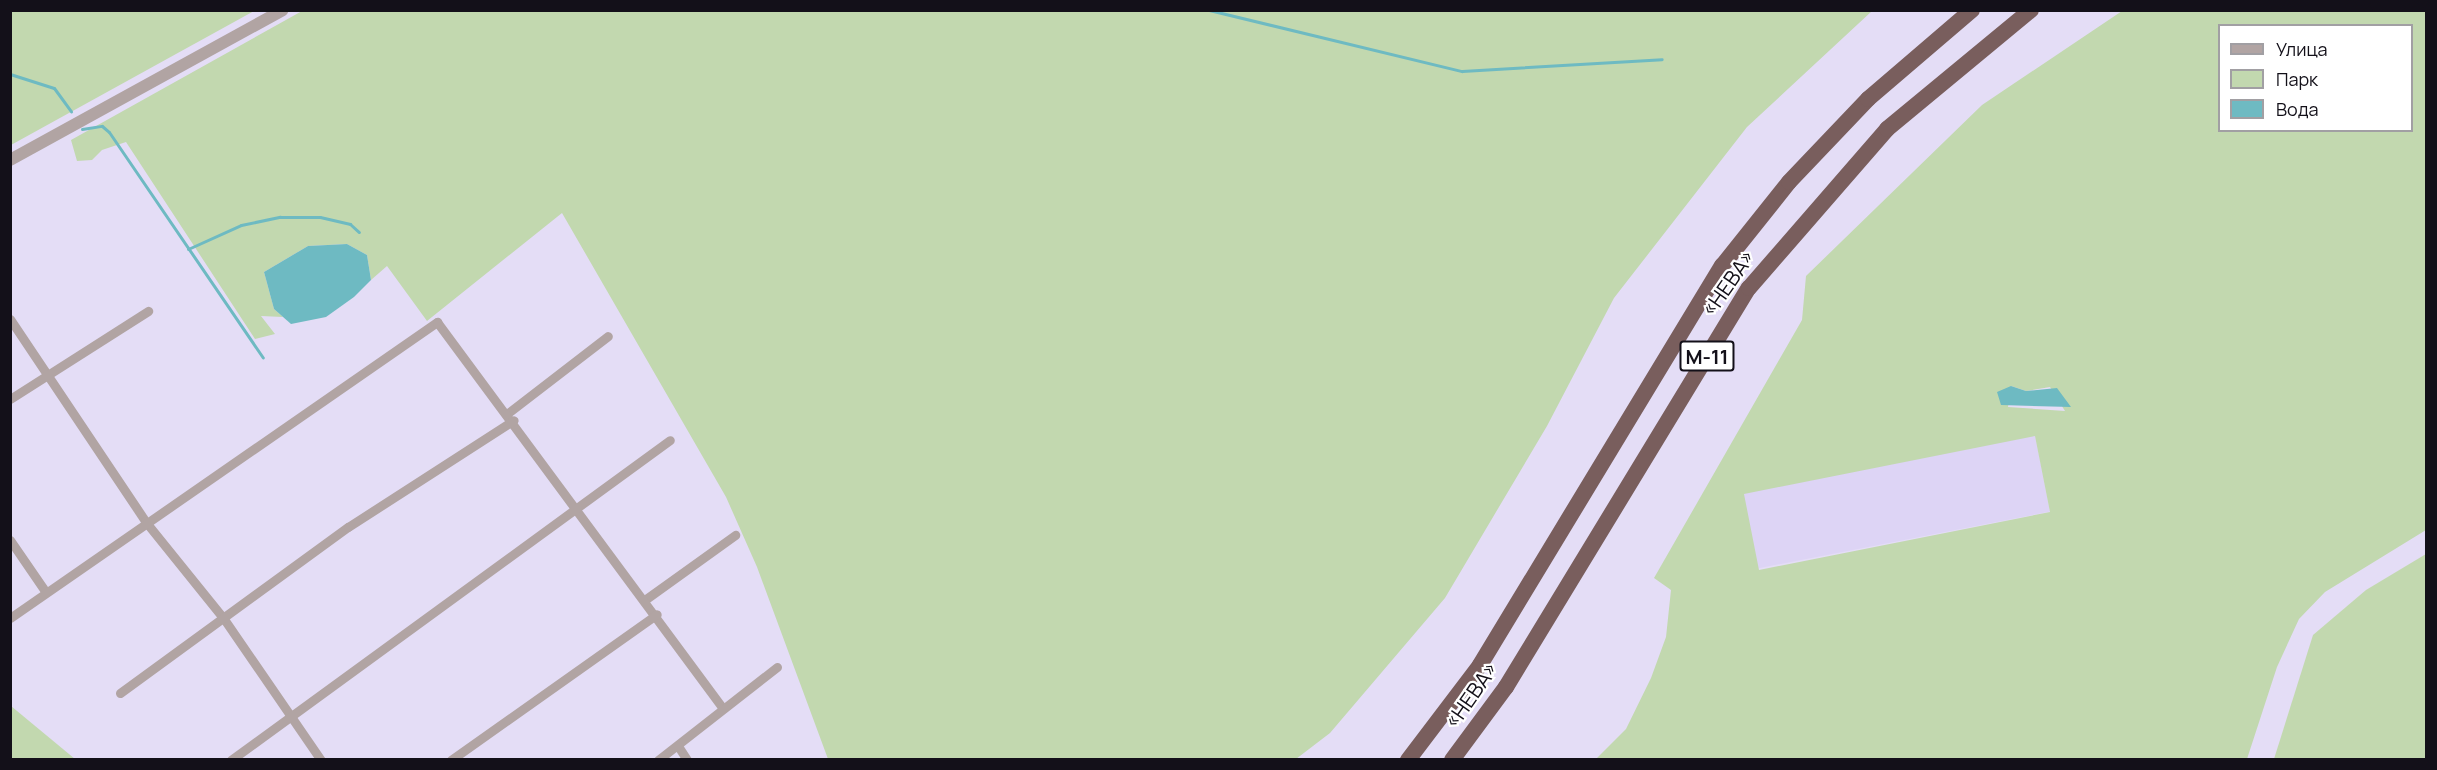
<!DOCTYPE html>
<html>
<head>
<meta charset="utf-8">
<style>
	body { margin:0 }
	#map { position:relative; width:2437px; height:770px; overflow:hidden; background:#e4ddf6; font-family:Manrope,sans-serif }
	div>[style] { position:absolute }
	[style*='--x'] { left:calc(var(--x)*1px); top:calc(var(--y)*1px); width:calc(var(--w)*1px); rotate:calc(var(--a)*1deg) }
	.built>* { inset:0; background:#ddd4f5; transform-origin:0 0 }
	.green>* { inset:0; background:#c2d8af }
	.water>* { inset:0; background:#6ebac2 }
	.stream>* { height:3px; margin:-1.5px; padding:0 1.5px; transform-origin:1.5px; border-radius:1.5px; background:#6ebac2 }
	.minor>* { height:9px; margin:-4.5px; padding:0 4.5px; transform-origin:4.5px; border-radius:4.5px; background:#b1a4a3 }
	.tertiary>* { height:12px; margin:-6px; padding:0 6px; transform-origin:6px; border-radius:6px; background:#b1a4a3 }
	.motorway>* { height:16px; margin:-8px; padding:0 8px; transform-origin:8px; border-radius:8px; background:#795e5d }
	span { translate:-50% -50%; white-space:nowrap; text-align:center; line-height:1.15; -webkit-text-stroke:4.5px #fff; paint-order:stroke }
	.shield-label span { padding:2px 4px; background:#fff; border:2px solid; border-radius:4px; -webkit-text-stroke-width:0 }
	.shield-label { font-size:20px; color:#131019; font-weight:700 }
	.street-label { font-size:21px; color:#131019 }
	.frame { position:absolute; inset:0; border:12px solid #131019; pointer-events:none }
	.legend { position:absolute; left:2218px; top:24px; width:195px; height:108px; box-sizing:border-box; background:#fff; border:2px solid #a19fa3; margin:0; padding:8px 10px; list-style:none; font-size:18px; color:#131019 }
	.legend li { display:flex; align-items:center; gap:12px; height:30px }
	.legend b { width:30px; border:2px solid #a19fa3 }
</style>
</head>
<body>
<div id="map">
	<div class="built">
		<div style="left:2035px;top:435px;width:78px;height:298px;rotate:79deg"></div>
	</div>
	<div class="green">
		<div style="clip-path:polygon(11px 10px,254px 10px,254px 11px,11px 145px)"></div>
		<div style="clip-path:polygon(302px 11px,1872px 11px,1747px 127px,1614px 298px,1547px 426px,1445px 598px,1330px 733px,1296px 759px,828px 759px,757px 567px,726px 497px,562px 213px,427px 321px,387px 266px,371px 280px,367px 255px,347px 244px,308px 246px,264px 272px,274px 309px,283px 317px,261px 316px,275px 334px,255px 339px,126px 142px,102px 150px,92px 160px,77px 161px,71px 140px)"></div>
		<div style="clip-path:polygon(evenodd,2122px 11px,2426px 11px,2426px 530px,2325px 592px,2299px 619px,2277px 667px,2247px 759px,1595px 760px,1626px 729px,1651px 678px,1666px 637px,1671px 590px,1654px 578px,1802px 320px,1806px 276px,1982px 105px,2122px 11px,2220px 26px,2412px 26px,2412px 130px,2220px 130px,2220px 26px,2122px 11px,2011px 386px,2026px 391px,2050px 387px,2065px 411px,2008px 407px,2011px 386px,2122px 11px,2035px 436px,2050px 512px,1759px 570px,1744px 494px,2035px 436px)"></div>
		<div style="clip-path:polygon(2426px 554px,2426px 759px,2274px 759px,2313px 635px,2366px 590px)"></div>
		<div style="clip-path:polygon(10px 706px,11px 706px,75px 759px,11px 759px)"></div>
	</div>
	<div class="water">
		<div style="clip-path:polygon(347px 244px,367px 255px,371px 280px,354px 297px,326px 317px,291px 324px,274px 309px,264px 272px,308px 246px)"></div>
		<div style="clip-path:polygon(2011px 386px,2026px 391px,2057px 388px,2071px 407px,2001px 405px,1997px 392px)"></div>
	</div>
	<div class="stream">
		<div style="--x:1209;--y:10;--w:260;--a:13.6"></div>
		<div style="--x:1462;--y:71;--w:200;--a:-3.4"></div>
		<div style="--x:10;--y:74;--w:46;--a:17.7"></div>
		<div style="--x:54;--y:88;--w:29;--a:54"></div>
		<div style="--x:82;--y:129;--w:20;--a:-9"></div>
		<div style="--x:102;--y:126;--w:9;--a:41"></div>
		<div style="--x:109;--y:132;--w:273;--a:55.7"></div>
		<div style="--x:188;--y:249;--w:58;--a:-24.4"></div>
		<div style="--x:241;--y:225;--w:40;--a:-12"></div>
		<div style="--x:280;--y:217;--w:40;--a:0"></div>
		<div style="--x:320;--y:217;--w:31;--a:13"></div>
		<div style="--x:350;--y:224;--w:12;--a:42"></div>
	</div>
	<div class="minor">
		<div style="--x:10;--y:319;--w:243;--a:56.2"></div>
		<div style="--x:145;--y:521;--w:126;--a:51.1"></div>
		<div style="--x:224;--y:619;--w:171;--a:55.5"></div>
		<div style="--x:10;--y:399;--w:164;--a:-32.5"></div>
		<div style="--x:508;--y:413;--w:126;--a:-37.6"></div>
		<div style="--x:10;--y:540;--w:62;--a:55.5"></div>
		<div style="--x:646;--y:599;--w:110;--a:-35.7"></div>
		<div style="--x:10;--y:618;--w:520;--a:-34.73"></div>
		<div style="--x:437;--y:322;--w:480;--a:53.5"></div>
		<div style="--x:120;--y:693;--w:282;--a:-36.1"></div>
		<div style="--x:348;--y:527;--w:197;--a:-32.8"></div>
		<div style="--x:678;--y:746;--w:17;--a:57"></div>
		<div style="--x:231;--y:760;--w:543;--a:-36.09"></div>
		<div style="--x:451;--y:760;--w:252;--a:-35.3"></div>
		<div style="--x:658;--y:760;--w:151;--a:-38"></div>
	</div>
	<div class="tertiary">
		<div style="--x:10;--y:160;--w:311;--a:-28.8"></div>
	</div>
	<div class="motorway">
		<div style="--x:1408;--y:760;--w:119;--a:-52.8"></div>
		<div style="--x:1480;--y:665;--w:467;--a:-58.8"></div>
		<div style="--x:1722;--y:266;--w:107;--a:-51.4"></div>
		<div style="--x:1789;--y:182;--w:115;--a:-46.4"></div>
		<div style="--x:1868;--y:99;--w:137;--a:-40.6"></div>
		<div style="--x:1452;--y:760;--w:91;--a:-53.5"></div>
		<div style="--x:1506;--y:687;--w:467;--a:-58.7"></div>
		<div style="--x:1749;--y:288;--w:211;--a:-49"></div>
		<div style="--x:1887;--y:129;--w:187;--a:-39.6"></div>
	</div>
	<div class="shield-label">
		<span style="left:1707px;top:356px">М-11</span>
	</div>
	<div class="street-label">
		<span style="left:1728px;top:283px;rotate:-55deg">«НЕВА»</span>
		<span style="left:1471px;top:695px;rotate:-55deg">«НЕВА»</span>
	</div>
	<div class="frame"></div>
	<ul class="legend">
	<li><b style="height:8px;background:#b1a4a3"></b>Улица</li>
	<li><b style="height:16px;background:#c2d8af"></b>Парк</li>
	<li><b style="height:16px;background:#6ebac2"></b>Вода</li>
	</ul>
</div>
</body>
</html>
